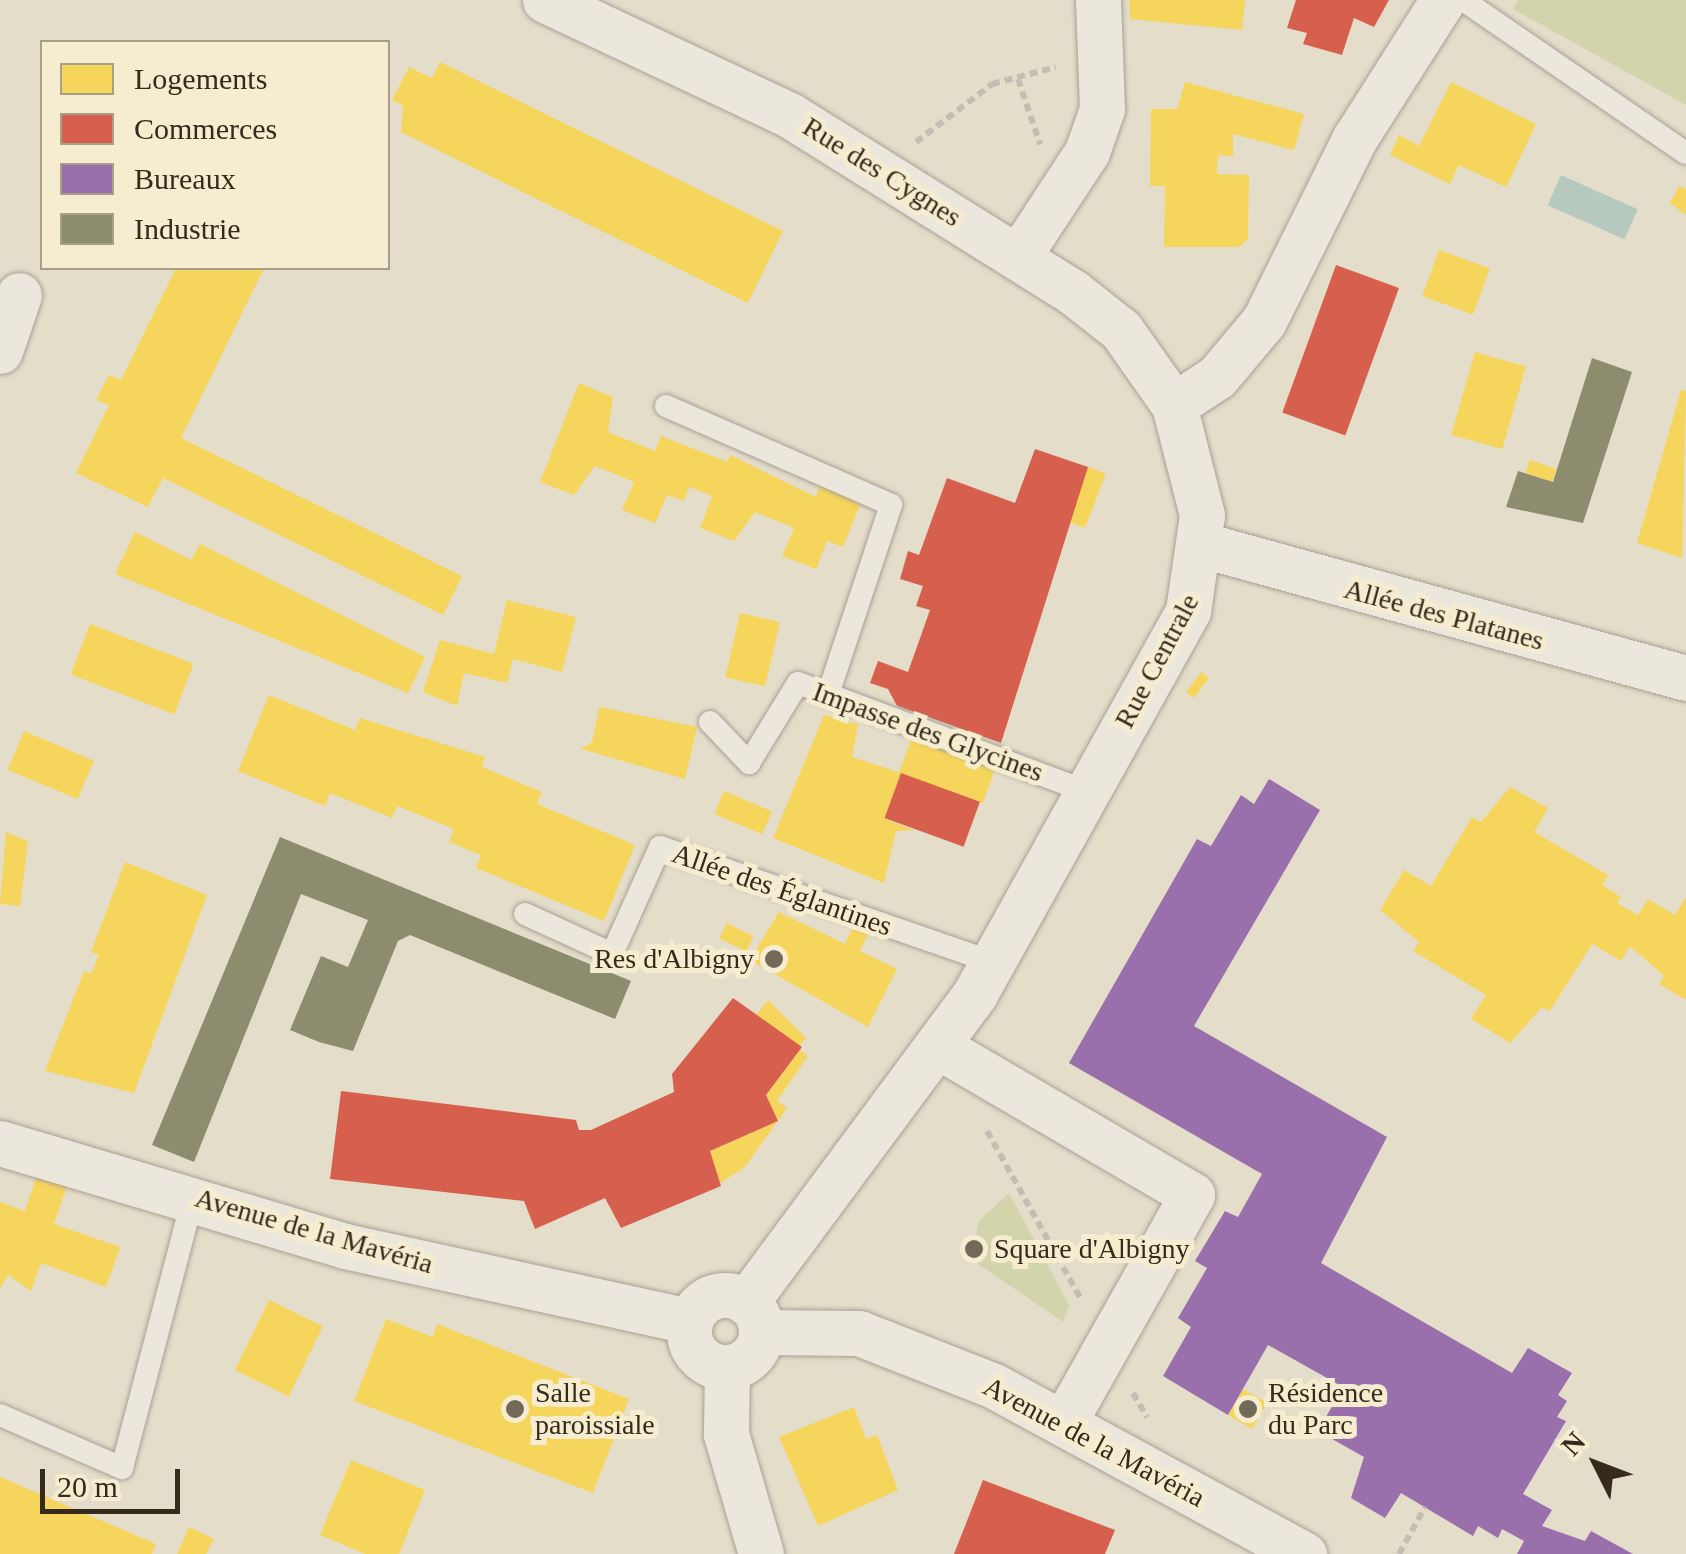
<!DOCTYPE html>
<html>
<head>
<meta charset="utf-8">
<style>
	body { margin:0 }
	#map { position:relative; width:1686px; height:1554px; overflow:hidden; background:#e4ddca; font-family:"Times New Roman",serif }
	div>[style] { position:absolute }
	[style*='--x'] { left:calc(var(--x)*1px); top:calc(var(--y)*1px); width:calc(var(--w)*1px); rotate:calc(var(--a)*1deg) }
	.green>* { inset:0; background:#d2d4ac }
	.water>* { inset:0; background:#b6c9be; transform-origin:0 0 }
	.homes>* { inset:0; background:#f6d55c; transform-origin:0 0 }
	.shops>* { inset:0; background:#d6604d; transform-origin:0 0 }
	.offices>* { inset:0; background:#9970ab }
	.industry>* { inset:0; background:#8c8c6e }
	.path>* { height:6px; margin-top:-3px; transform-origin:0; background:repeating-linear-gradient(90deg,#c3beb3 0 8px,transparent 0 13px) }
	.roads { filter:drop-shadow(0 0 2px #a8a194) drop-shadow(0 0 2px #a8a194) }
	.lane>* { height:22px; margin:-11px; padding:0 11px; transform-origin:11px; border-radius:11px; background:#ebe7dc }
	.street>* { height:45px; margin:-22.5px; padding:0 22.5px; transform-origin:22.5px; border-radius:22.5px; background:#ebe7dc }
	.street>.ring { margin:-22.5px; padding:0; box-sizing:content-box; background:none; border:45px solid #ebe7dc; border-radius:50% }
	.dots>* { width:28px; height:28px; translate:-50% -50%; box-sizing:border-box; border:5px solid #f6eccf; border-radius:50% }
	span { translate:-50% -50%; white-space:nowrap; text-align:center; line-height:1.15; -webkit-text-stroke:10px #f6eccf; paint-order:stroke }
	.street-label { font-size:28px; color:#362a1c }
	.poi-label { font-size:28px; color:#362a1c }
	.right { translate:-100% -50%; text-align:right }
	.left { translate:0 -50%; text-align:left }
	.legend { position:absolute; left:40px; top:40px; width:350px; height:230px; box-sizing:border-box; background:#f6eccf; border:2px solid #a99e87; margin:0; padding:12px 18px; list-style:none; font-size:30px; color:#362a1c }
	.legend li { display:flex; align-items:center; gap:20px; height:50px }
	.legend b { width:50px; border:2px solid #a99e87 }
	.north { position:absolute; left:1546px; top:1414px; width:100px; height:100px; -webkit-text-stroke:8px #f6eccf; paint-order:stroke; rotate:312deg; font-size:28px; font-weight:700; line-height:40px; text-align:center; color:#362a1c }
	.north::after { content:''; display:block; margin:auto; width:35px; height:45px; background:#362a1c; clip-path:polygon(50% 0,100% 100%,50% 72%,0 100%) }
	.scale { position:absolute; left:40px; top:1469px; width:140px; height:45px; box-sizing:border-box; border:5px solid #362a1c; border-top:0; padding-left:12px; font-size:30px; line-height:35px; white-space:nowrap; color:#362a1c; -webkit-text-stroke:8px #f6eccf; paint-order:stroke }
</style>
</head>
<body>
<div id="map">
	<div class="green">
		<div style="clip-path:polygon(1518px 0,1686px 0,1686px 105px,1513px 9px)"></div>
		<div style="clip-path:polygon(1009px 1193px,1069px 1305px,1063px 1322px,971px 1259px,979px 1221px)"></div>
	</div>
	<div class="water">
		<div style="left:1561px;top:175px;width:84px;height:33px;rotate:24deg"></div>
	</div>
	<div class="homes">
		<div style="clip-path:polygon(1129px 0,1245px 0,1242px 30px,1130px 19px)"></div>
		<div style="clip-path:polygon(440px 62px,783px 231px,748px 303px,401px 132px,403px 106px,392px 100px,409px 67px,432px 78px)"></div>
		<div style="clip-path:polygon(1185px 82px,1304px 114px,1294px 150px,1233px 134px,1233px 156px,1218px 155px,1217px 174px,1249px 175px,1248px 239px,1239px 247px,1164px 247px,1165px 186px,1150px 186px,1151px 109px,1177px 109px)"></div>
		<div style="clip-path:polygon(1451px 82px,1536px 124px,1506px 187px,1459px 165px,1450px 184px,1390px 155px,1399px 135px,1419px 146px)"></div>
		<div style="clip-path:polygon(1679px 186px,1686px 189px,1686px 215px,1670px 203px)"></div>
		<div style="left:1439px;top:250px;width:54px;height:49px;rotate:20deg"></div>
		<div style="clip-path:polygon(176px 268px,264px 268px,181px 438px,462px 576px,443px 615px,163px 478px,148px 507px,76px 473px,109px 405px,96px 400px,109px 375px,121px 380px)"></div>
		<div style="left:1475px;top:352px;width:53px;height:86px;rotate:16deg"></div>
		<div style="clip-path:polygon(579px 383px,613px 397px,608px 432px,655px 451px,661px 436px,727px 462px,730px 455px,816px 497px,821px 481px,863px 498px,843px 547px,827px 541px,816px 569px,782px 556px,794px 528px,755px 512px,734px 541px,700px 528px,712px 496px,689px 487px,684px 501px,667px 495px,655px 523px,622px 510px,634px 482px,595px 466px,574px 495px,540px 482px)"></div>
		<div style="clip-path:polygon(1681px 390px,1686px 391px,1682px 558px,1637px 543px)"></div>
		<div style="left:1530px;top:460px;width:28px;height:14px;rotate:19deg"></div>
		<div style="left:1088px;top:467px;width:19px;height:58px;rotate:21deg"></div>
		<div style="clip-path:polygon(135px 532px,191px 560px,200px 544px,425px 657px,408px 693px,115px 574px)"></div>
		<div style="clip-path:polygon(507px 600px,576px 617px,562px 672px,513px 659px,507px 683px,464px 673px,457px 706px,423px 692px,440px 640px,494px 654px)"></div>
		<div style="left:740px;top:613px;width:41px;height:66px;rotate:13deg"></div>
		<div style="left:90px;top:624px;width:111px;height:54px;rotate:21deg"></div>
		<div style="left:1201px;top:672px;width:10px;height:25px;rotate:37deg"></div>
		<div style="clip-path:polygon(269px 695px,355px 730px,360px 718px,485px 757px,482px 767px,542px 792px,537px 804px,635px 845px,604px 921px,476px 868px,481px 855px,449px 842px,454px 829px,397px 806px,392px 818px,330px 793px,325px 806px,238px 771px)"></div>
		<div style="clip-path:polygon(599px 707px,697px 727px,685px 779px,581px 749px,592px 742px)"></div>
		<div style="clip-path:polygon(824px 715px,858px 724px,852px 757px,901px 773px,886px 819px,914px 830px,896px 831px,884px 883px,773px 838px)"></div>
		<div style="left:24px;top:731px;width:76px;height:42px;rotate:23deg"></div>
		<div style="left:912px;top:737px;width:89px;height:38px;rotate:20deg"></div>
		<div style="clip-path:polygon(1510px 787px,1548px 808px,1534px 832px,1608px 875px,1602px 885px,1621px 897px,1617px 903px,1638px 915px,1648px 899px,1675px 915px,1686px 897px,1686px 1000px,1659px 984px,1664px 976px,1630px 946px,1621px 961px,1592px 944px,1550px 1011px,1542px 1007px,1510px 1043px,1471px 1019px,1486px 995px,1413px 951px,1419px 942px,1380px 910px,1404px 870px,1431px 886px,1472px 817px,1481px 822px)"></div>
		<div style="left:724px;top:791px;width:52px;height:25px;rotate:23deg"></div>
		<div style="clip-path:polygon(6px 832px,28px 841px,20px 906px,0 904px)"></div>
		<div style="clip-path:polygon(125px 862px,207px 895px,134px 1093px,45px 1071px,84px 971px,91px 974px,99px 955px,91px 952px)"></div>
		<div style="clip-path:polygon(779px 912px,845px 944px,855px 922px,870px 930px,860px 951px,897px 969px,868px 1027px,750px 960px)"></div>
		<div style="left:727px;top:923px;width:30px;height:17px;rotate:27deg"></div>
		<div style="clip-path:polygon(768px 1000px,806px 1038px,799px 1046px,756px 1015px)"></div>
		<div style="clip-path:polygon(800px 1050px,808px 1056px,777px 1101px,787px 1108px,778px 1121px,766px 1095px)"></div>
		<div style="clip-path:polygon(778px 1121px,744px 1168px,720px 1183px,710px 1151px)"></div>
		<div style="clip-path:polygon(36px 1178px,67px 1185px,54px 1224px,120px 1247px,106px 1287px,41px 1263px,31px 1291px,8px 1275px,0 1289px,0 1202px,25px 1211px)"></div>
		<div style="left:269px;top:1300px;width:60px;height:78px;rotate:26deg"></div>
		<div style="clip-path:polygon(386px 1319px,433px 1337px,437px 1324px,629px 1399px,593px 1493px,354px 1401px)"></div>
		<div style="left:1243px;top:1389px;width:28px;height:30px;rotate:30deg"></div>
		<div style="clip-path:polygon(854px 1407px,866px 1439px,877px 1435px,898px 1490px,818px 1526px,779px 1437px)"></div>
		<div style="clip-path:polygon(351px 1460px,425px 1490px,399px 1554px,365px 1554px,320px 1535px)"></div>
		<div style="clip-path:polygon(0 1477px,156px 1544px,152px 1554px,0 1554px)"></div>
		<div style="clip-path:polygon(189px 1527px,214px 1539px,206px 1554px,177px 1554px)"></div>
	</div>
	<div class="shops">
		<div style="clip-path:polygon(1296px 0,1389px 0,1374px 27px,1354px 18px,1342px 55px,1303px 44px,1307px 33px,1287px 28px)"></div>
		<div style="left:1336px;top:265px;width:67px;height:157px;rotate:20deg"></div>
		<div style="clip-path:polygon(1035px 449px,1088px 467px,1001px 743px,897px 706px,888px 689px,870px 683px,878px 661px,908px 672px,930px 610px,916px 606px,923px 586px,900px 579px,908px 551px,919px 555px,947px 478px,1015px 503px)"></div>
		<div style="left:901px;top:773px;width:84px;height:48px;rotate:20deg"></div>
		<div style="clip-path:polygon(733px 998px,802px 1047px,766px 1095px,778px 1121px,710px 1151px,721px 1186px,621px 1228px,605px 1198px,535px 1229px,524px 1201px,330px 1179px,341px 1091px,576px 1120px,579px 1130px,591px 1130px,674px 1092px,672px 1074px)"></div>
		<div style="clip-path:polygon(983px 1480px,1115px 1530px,1105px 1554px,954px 1554px)"></div>
	</div>
	<div class="offices">
		<div style="clip-path:polygon(1269px 779px,1320px 810px,1194px 1026px,1387px 1137px,1321px 1263px,1512px 1373px,1528px 1348px,1572px 1373px,1558px 1395px,1567px 1401px,1557px 1417px,1566px 1421px,1523px 1494px,1552px 1510px,1542px 1526px,1585px 1541px,1591px 1531px,1633px 1554px,1517px 1554px,1524px 1541px,1502px 1529px,1498px 1538px,1478px 1526px,1473px 1536px,1401px 1493px,1385px 1518px,1351px 1498px,1364px 1457px,1318px 1431px,1343px 1387px,1268px 1345px,1228px 1415px,1163px 1376px,1191px 1327px,1178px 1318px,1207px 1268px,1195px 1261px,1225px 1211px,1238px 1217px,1262px 1174px,1069px 1063px,1197px 839px,1211px 846px,1241px 795px,1254px 804px)"></div>
	</div>
	<div class="industry">
		<div style="clip-path:polygon(1592px 358px,1632px 372px,1583px 523px,1506px 507px,1518px 471px,1553px 482px)"></div>
		<div style="clip-path:polygon(280px 837px,631px 981px,615px 1019px,410px 935px,398px 941px,353px 1051px,319px 1042px,290px 1030px,321px 956px,348px 967px,368px 920px,301px 894px,194px 1162px,152px 1145px)"></div>
	</div>
	<div class="path">
		<div style="--x:1018;--y:79;--w:69;--a:71.3"></div>
		<div style="--x:916;--y:142;--w:96;--a:-37.3"></div>
		<div style="--x:992;--y:84;--w:66;--a:-14.9"></div>
		<div style="--x:987;--y:1131;--w:193;--a:60.8"></div>
		<div style="--x:1133;--y:1393;--w:28;--a:60"></div>
		<div style="--x:1399;--y:1554;--w:54;--a:-61"></div>
	</div>
	<div class="roads">
		<div class="lane">
			<div style="--x:1463;--y:0;--w:270;--a:34.5"></div>
			<div style="--x:666;--y:406;--w:246;--a:23.7"></div>
			<div style="--x:891;--y:505;--w:199;--a:108.4"></div>
			<div style="--x:710;--y:722;--w:57;--a:46.4"></div>
			<div style="--x:749;--y:763;--w:94;--a:-58.5"></div>
			<div style="--x:798;--y:683;--w:308;--a:20.6"></div>
			<div style="--x:525;--y:914;--w:96;--a:24.7"></div>
			<div style="--x:612;--y:954;--w:117;--a:-65.8"></div>
			<div style="--x:660;--y:847;--w:351;--a:19.1"></div>
			<div style="--x:0;--y:1415;--w:133;--a:23.5"></div>
			<div style="--x:122;--y:1468;--w:280;--a:-75.3"></div>
		</div>
		<div class="street">
			<div style="--x:545;--y:0;--w:272;--a:25.2"></div>
			<div style="--x:791;--y:116;--w:334;--a:32"></div>
			<div style="--x:1074;--y:293;--w:60;--a:38.2"></div>
			<div style="--x:1121;--y:330;--w:92;--a:54.8"></div>
			<div style="--x:1174;--y:405;--w:114;--a:75.7"></div>
			<div style="--x:1202;--y:515;--w:97;--a:98.3"></div>
			<div style="--x:1188;--y:611;--w:438;--a:119.1"></div>
			<div style="--x:975;--y:994;--w:384;--a:126.6"></div>
			<div style="--x:1018;--y:257;--w:126;--a:-56.7"></div>
			<div style="--x:1087;--y:152;--w:46;--a:-70.8"></div>
			<div style="--x:1102;--y:109;--w:109;--a:-92.1"></div>
			<div style="--x:0;--y:351;--w:59;--a:-71.3"></div>
			<div style="--x:1174;--y:405;--w:51;--a:-33.1"></div>
			<div style="--x:1217;--y:377;--w:73;--a:-50"></div>
			<div style="--x:1264;--y:321;--w:204;--a:-63.6"></div>
			<div style="--x:1355;--y:138;--w:164;--a:-57.5"></div>
			<div style="--x:1203;--y:545;--w:501;--a:15.4"></div>
			<div style="--x:939;--y:1047;--w:293;--a:30.3"></div>
			<div style="--x:1192;--y:1195;--w:258;--a:119.4"></div>
			<div style="--x:0;--y:1143;--w:360;--a:16.6"></div>
			<div style="--x:345;--y:1246;--w:353;--a:12.3"></div>
			<div class="ring" style="left:689px;top:1295px;width:27px;height:27px"></div>
			<div style="--x:761;--y:1332;--w:98;--a:0.6"></div>
			<div style="--x:859;--y:1333;--w:145;--a:21.4"></div>
			<div style="--x:994;--y:1386;--w:353;--a:28.5"></div>
			<div style="--x:727;--y:1367;--w:67;--a:90.9"></div>
			<div style="--x:726;--y:1434;--w:125;--a:73.7"></div>
		</div>
	</div>
	<div class="dots">
		<div style="left:774px;top:959px;background:#736959"></div>
		<div style="left:974px;top:1249px;background:#736959"></div>
		<div style="left:515px;top:1409px;background:#736959"></div>
		<div style="left:1248px;top:1409px;background:#736959"></div>
	</div>
	<div class="street-label">
		<span style="left:882px;top:172px;rotate:32deg">Rue des Cygnes</span>
		<span style="left:1444px;top:615px;rotate:15deg">Allée des Platanes</span>
		<span style="left:1157px;top:661px;rotate:-62deg">Rue Centrale</span>
		<span style="left:928px;top:732px;rotate:20deg">Impasse des Glycines</span>
		<span style="left:782px;top:890px;rotate:19deg">Allée des Églantines</span>
		<span style="left:314px;top:1231px;rotate:16deg">Avenue de la Mavéria</span>
		<span style="left:1094px;top:1442px;rotate:28deg">Avenue de la Mavéria</span>
	</div>
	<div class="poi-label">
		<span class="right" style="left:754px;top:959px">Res d'Albigny</span>
		<span class="left" style="left:994px;top:1249px">Square d'Albigny</span>
		<span class="left" style="left:535px;top:1409px">Salle<br>paroissiale</span>
		<span class="left" style="left:1268px;top:1409px">Résidence<br>du Parc</span>
	</div>
	<ul class="legend">
	<li><b style="height:28px;background:#f6d55c"></b>Logements</li>
	<li><b style="height:28px;background:#d6604d"></b>Commerces</li>
	<li><b style="height:28px;background:#9970ab"></b>Bureaux</li>
	<li><b style="height:28px;background:#8c8c6e"></b>Industrie</li>
	</ul>
	<div class="north">N</div>
	<div class="scale">20 m</div>
</div>
</body>
</html>
